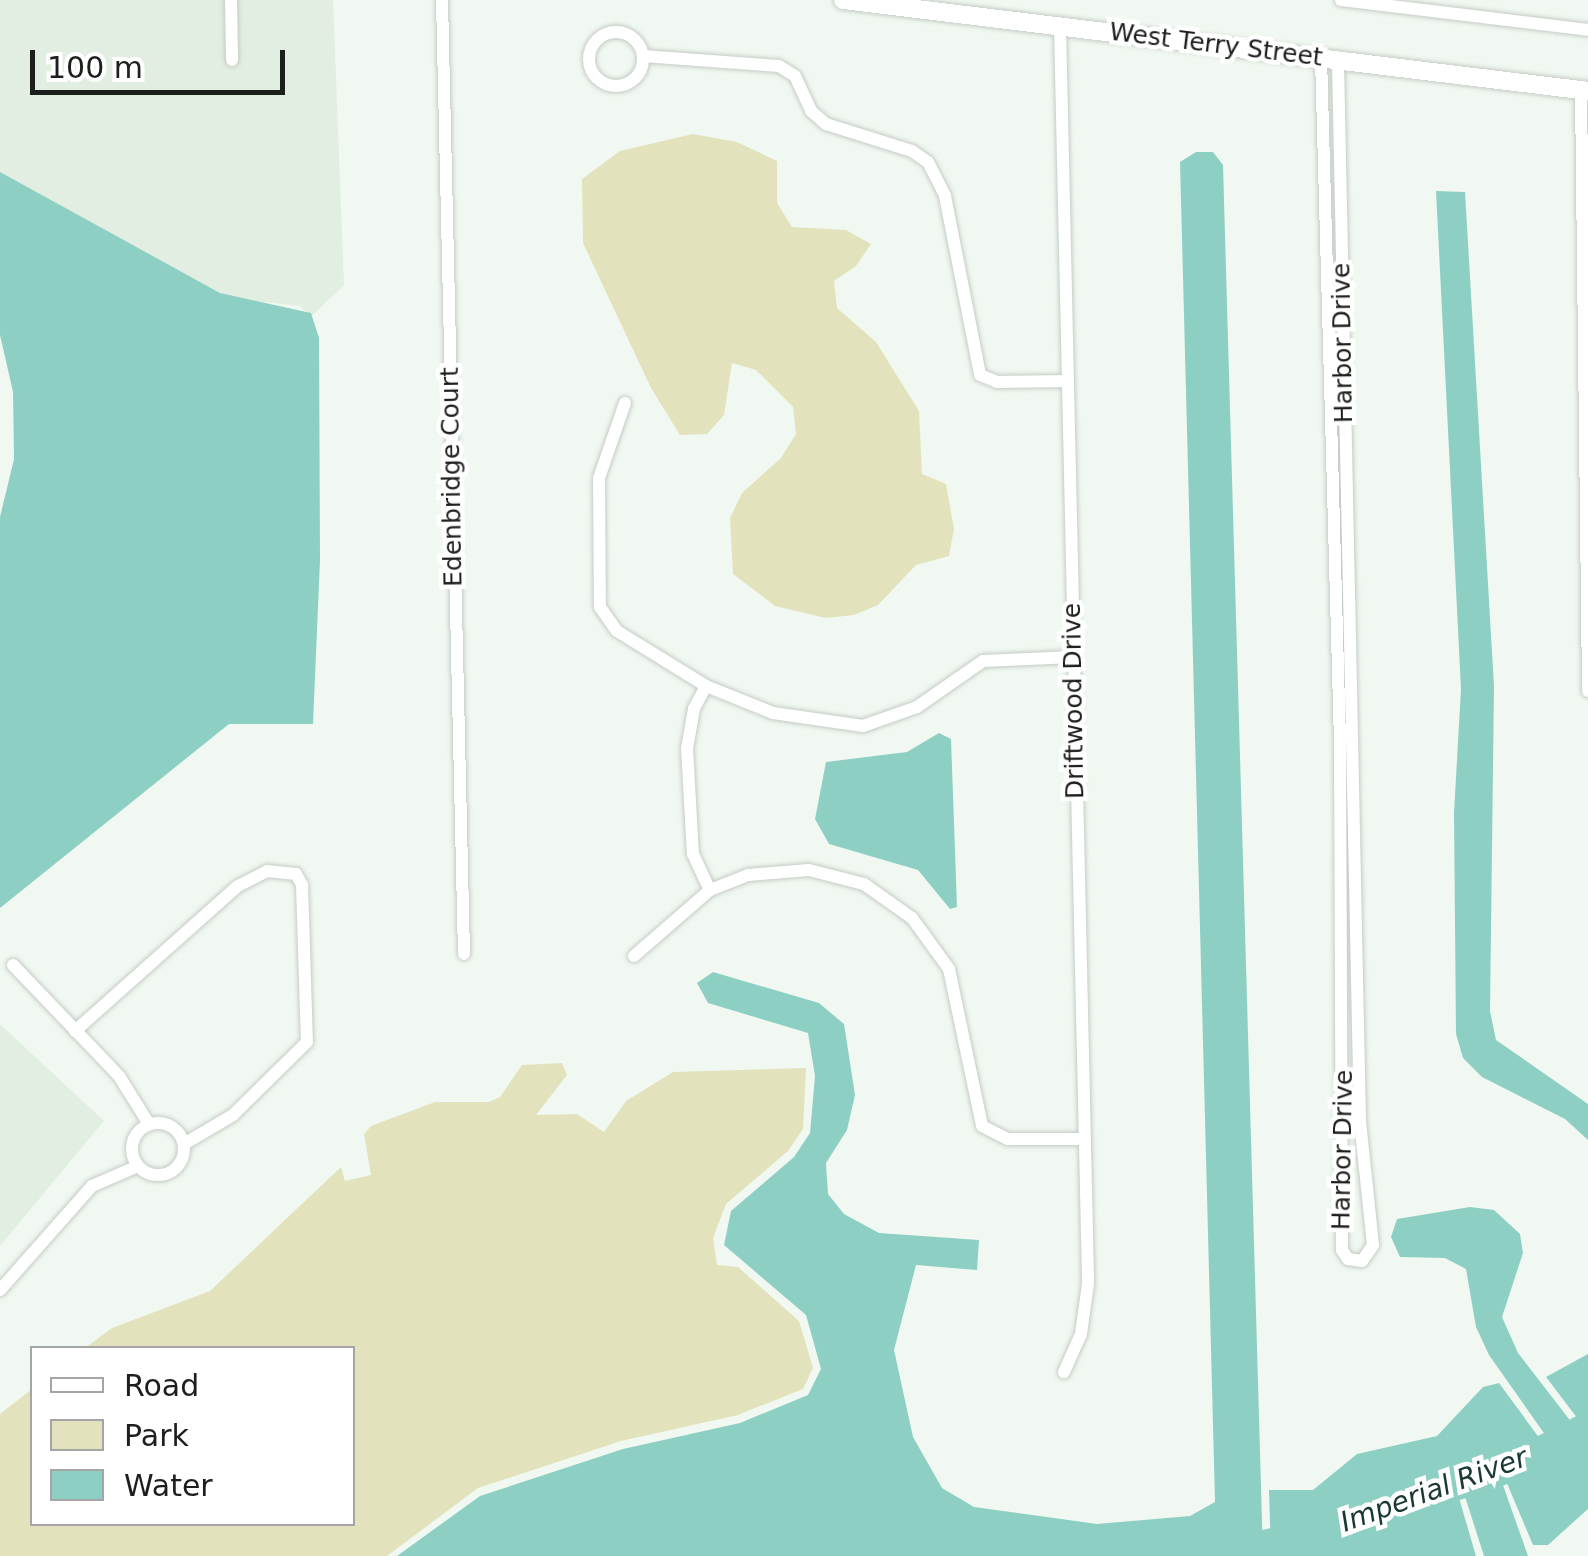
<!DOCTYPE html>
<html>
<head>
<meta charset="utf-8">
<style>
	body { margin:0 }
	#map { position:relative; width:1588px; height:1556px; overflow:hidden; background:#f1f8f1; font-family:"DejaVu Sans",sans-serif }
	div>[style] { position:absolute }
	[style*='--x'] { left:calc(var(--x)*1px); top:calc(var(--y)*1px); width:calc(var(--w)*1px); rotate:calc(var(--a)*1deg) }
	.built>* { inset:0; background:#e1eee1 }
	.green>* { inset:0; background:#e2e3bc }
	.water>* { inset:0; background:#8dd0c3 }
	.river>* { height:30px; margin:-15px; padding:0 15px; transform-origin:15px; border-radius:15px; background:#8dd0c3 }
	.roads { filter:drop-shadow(0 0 2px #c5ccc5) drop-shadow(0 0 2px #c5ccc5) }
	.minor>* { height:12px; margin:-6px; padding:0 6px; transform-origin:6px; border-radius:6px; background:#fff }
	.minor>.ring { margin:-6px; padding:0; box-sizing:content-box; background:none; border:12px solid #fff; border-radius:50% }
	.tertiary>* { height:18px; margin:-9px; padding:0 9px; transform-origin:9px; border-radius:9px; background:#fff }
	span { translate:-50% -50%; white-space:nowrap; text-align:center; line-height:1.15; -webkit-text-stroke:9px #fff; paint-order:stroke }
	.street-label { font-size:25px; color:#1c1f1c }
	.water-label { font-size:28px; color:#193934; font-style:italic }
	.legend { position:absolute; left:30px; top:1346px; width:325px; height:180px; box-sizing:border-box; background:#fff; border:2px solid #a4a5a4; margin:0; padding:12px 18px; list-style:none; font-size:30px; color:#1c1f1c }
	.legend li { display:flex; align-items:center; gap:20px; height:50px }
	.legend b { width:50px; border:2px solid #a4a5a4 }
	.scale { position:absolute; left:30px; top:50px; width:255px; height:45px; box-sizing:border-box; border:5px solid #1c1f1c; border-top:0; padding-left:12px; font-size:30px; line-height:35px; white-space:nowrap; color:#1c1f1c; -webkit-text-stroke:8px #fff; paint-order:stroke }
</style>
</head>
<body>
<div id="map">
	<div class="built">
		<div style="clip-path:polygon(0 0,333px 0,344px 285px,312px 316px,299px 306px,231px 298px,78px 220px,0 172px)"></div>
		<div style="clip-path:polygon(0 1024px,104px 1121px,0 1246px)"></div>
	</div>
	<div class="green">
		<div style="clip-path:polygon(693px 134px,737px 142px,777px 161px,777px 203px,792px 227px,846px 230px,871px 244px,856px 266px,834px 281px,837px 308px,876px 342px,919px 411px,922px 474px,946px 484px,954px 529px,949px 556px,916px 565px,878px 605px,854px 615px,826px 618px,775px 606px,733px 574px,730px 518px,742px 493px,781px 458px,796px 434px,793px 407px,756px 370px,732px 363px,724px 415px,707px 434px,680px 435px,651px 388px,583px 243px,582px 179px,620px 151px)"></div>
		<div style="clip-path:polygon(562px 1063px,567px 1075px,536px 1115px,577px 1114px,604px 1132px,626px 1101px,673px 1072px,806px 1068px,803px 1129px,788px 1151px,726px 1204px,713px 1238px,717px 1265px,738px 1267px,799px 1321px,813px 1368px,803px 1389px,738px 1415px,621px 1441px,478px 1488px,387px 1556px,0 1556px,0 1414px,32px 1389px,32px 1524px,352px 1524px,352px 1348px,85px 1348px,112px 1328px,210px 1291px,341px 1167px,345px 1181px,371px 1175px,364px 1134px,371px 1126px,435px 1102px,489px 1102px,500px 1097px,522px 1065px)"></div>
	</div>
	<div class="water">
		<div style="clip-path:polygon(1196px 152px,1213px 152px,1223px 165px,1263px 1556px,397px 1556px,480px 1496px,623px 1449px,740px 1423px,808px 1395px,821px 1369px,806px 1315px,724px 1245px,731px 1211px,794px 1157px,810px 1133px,815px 1076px,808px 1033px,708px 1003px,697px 983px,713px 972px,819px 1003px,844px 1024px,855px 1095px,847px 1130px,826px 1163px,828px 1194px,844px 1214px,879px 1233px,979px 1240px,977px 1270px,916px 1265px,894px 1350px,913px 1437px,942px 1488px,974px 1507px,1097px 1524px,1190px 1516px,1215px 1502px,1180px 162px)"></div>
		<div style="clip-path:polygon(0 172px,220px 293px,311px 313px,319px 338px,320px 560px,313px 724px,229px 724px,0 908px,0 517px,14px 459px,13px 392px,0 335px)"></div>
		<div style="clip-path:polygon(1436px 191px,1465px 192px,1494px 686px,1490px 1011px,1496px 1040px,1588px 1104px,1588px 1140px,1565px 1119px,1482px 1077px,1463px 1058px,1456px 1034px,1454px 813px,1461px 689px)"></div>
		<div style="clip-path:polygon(939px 733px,951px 739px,957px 907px,950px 909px,918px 870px,829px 844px,815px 819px,826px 762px,907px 752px)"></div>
		<div style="clip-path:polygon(1470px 1207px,1494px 1210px,1520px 1234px,1523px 1253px,1502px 1317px,1518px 1353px,1579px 1432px,1553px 1446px,1489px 1355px,1476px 1327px,1466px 1269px,1445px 1258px,1400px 1257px,1391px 1237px,1397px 1219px)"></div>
		<div style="clip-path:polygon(1588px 1354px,1588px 1509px,1548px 1545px,1533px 1545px,1498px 1462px,1454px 1481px,1476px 1556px,1271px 1556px,1269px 1490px,1313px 1490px,1357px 1454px,1437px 1436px,1483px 1387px,1499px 1383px,1551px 1454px,1582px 1440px,1584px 1427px,1546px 1377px)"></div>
		<div style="clip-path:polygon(1498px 1471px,1528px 1556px,1484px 1556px,1461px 1484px)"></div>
	</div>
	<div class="river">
		<div style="--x:1416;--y:1499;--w:100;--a:-18.6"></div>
		<div style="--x:1511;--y:1467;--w:87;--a:-27.5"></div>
		<div style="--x:1217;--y:1556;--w:97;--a:-13.2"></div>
	</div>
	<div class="roads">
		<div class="minor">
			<div style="--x:231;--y:0;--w:60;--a:89"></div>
			<div style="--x:442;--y:0;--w:954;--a:88.68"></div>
			<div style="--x:1341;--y:0;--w:249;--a:6.9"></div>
			<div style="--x:1060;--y:26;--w:1258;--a:88.72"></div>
			<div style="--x:1088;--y:1284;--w:50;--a:98"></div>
			<div style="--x:1081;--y:1334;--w:42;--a:114.1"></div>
			<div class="ring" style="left:589px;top:32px;width:42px;height:42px"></div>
			<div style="--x:643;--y:56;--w:136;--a:4.2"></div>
			<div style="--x:779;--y:66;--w:19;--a:32"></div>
			<div style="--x:795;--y:76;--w:38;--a:65"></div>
			<div style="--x:811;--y:111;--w:20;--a:41"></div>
			<div style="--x:826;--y:124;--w:90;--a:17.4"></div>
			<div style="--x:912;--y:151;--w:19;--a:35"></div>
			<div style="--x:928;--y:162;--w:38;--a:63"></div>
			<div style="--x:945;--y:196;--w:182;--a:78.9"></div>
			<div style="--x:980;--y:375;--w:18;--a:22"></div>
			<div style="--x:997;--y:382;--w:69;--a:-0.8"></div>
			<div style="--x:1321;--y:57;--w:683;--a:88.41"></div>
			<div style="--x:1340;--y:740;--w:510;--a:89.78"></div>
			<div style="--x:1342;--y:1250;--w:11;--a:56"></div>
			<div style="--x:1348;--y:1259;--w:14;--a:8"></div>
			<div style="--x:1362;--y:1261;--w:19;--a:-55"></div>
			<div style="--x:1373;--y:1245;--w:124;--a:-96"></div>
			<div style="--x:1360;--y:1122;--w:1063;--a:-91.19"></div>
			<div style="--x:1581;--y:90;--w:601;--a:89.33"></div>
			<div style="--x:625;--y:403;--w:79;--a:109.1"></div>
			<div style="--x:599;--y:478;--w:129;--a:89.6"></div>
			<div style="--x:600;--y:607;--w:29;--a:55"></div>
			<div style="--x:617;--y:631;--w:105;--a:31.7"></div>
			<div style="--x:706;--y:686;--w:72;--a:21.9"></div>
			<div style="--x:773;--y:713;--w:91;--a:8.2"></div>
			<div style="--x:863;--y:726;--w:57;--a:-19.4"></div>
			<div style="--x:917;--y:707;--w:80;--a:-34.9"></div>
			<div style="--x:983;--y:661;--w:90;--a:-2.5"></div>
			<div style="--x:706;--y:686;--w:26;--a:118"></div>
			<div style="--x:694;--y:709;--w:40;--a:100"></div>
			<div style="--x:687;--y:748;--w:106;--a:86.8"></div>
			<div style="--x:693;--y:854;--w:40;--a:65"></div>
			<div style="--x:634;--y:956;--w:101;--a:-41"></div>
			<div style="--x:710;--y:890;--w:41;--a:-21.5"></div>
			<div style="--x:748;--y:875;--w:61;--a:-4.7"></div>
			<div style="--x:809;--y:870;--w:57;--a:14.3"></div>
			<div style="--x:864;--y:884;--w:59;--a:35.3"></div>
			<div style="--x:912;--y:918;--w:63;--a:54"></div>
			<div style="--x:949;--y:969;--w:160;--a:78.1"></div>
			<div style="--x:982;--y:1126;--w:29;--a:27"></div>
			<div style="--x:1008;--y:1139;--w:77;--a:0"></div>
			<div style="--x:13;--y:965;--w:153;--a:46.3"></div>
			<div style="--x:119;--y:1076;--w:57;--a:58"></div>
			<div style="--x:75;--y:1031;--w:218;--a:-41.7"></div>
			<div style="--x:238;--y:886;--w:33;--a:-27"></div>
			<div style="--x:267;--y:871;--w:29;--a:6"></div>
			<div style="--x:296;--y:874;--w:13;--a:61"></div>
			<div style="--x:302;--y:885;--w:157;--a:88.2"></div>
			<div style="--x:307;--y:1042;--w:104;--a:135.4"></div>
			<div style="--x:233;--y:1115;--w:57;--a:149.4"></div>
			<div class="ring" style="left:132px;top:1123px;width:40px;height:40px"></div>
			<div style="--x:0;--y:1290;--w:139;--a:-48.5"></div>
			<div style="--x:92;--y:1186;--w:50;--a:-23.5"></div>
		</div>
		<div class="tertiary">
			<div style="--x:843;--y:0;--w:751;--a:6.96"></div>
		</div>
	</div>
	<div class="street-label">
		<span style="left:1216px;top:45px;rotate:7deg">West Terry Street</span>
		<span style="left:1343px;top:343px;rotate:-91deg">Harbor Drive</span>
		<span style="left:452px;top:477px;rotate:-91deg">Edenbridge Court</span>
		<span style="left:1074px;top:701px;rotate:-91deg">Driftwood Drive</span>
		<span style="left:1343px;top:1150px;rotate:-89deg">Harbor Drive</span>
	</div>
	<div class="water-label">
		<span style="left:1434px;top:1490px;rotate:-20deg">Imperial River</span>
	</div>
	<ul class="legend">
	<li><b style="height:12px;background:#fff"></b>Road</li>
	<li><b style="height:28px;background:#e2e3bc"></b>Park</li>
	<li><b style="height:28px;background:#8dd0c3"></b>Water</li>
	</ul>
	<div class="scale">100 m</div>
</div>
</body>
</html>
